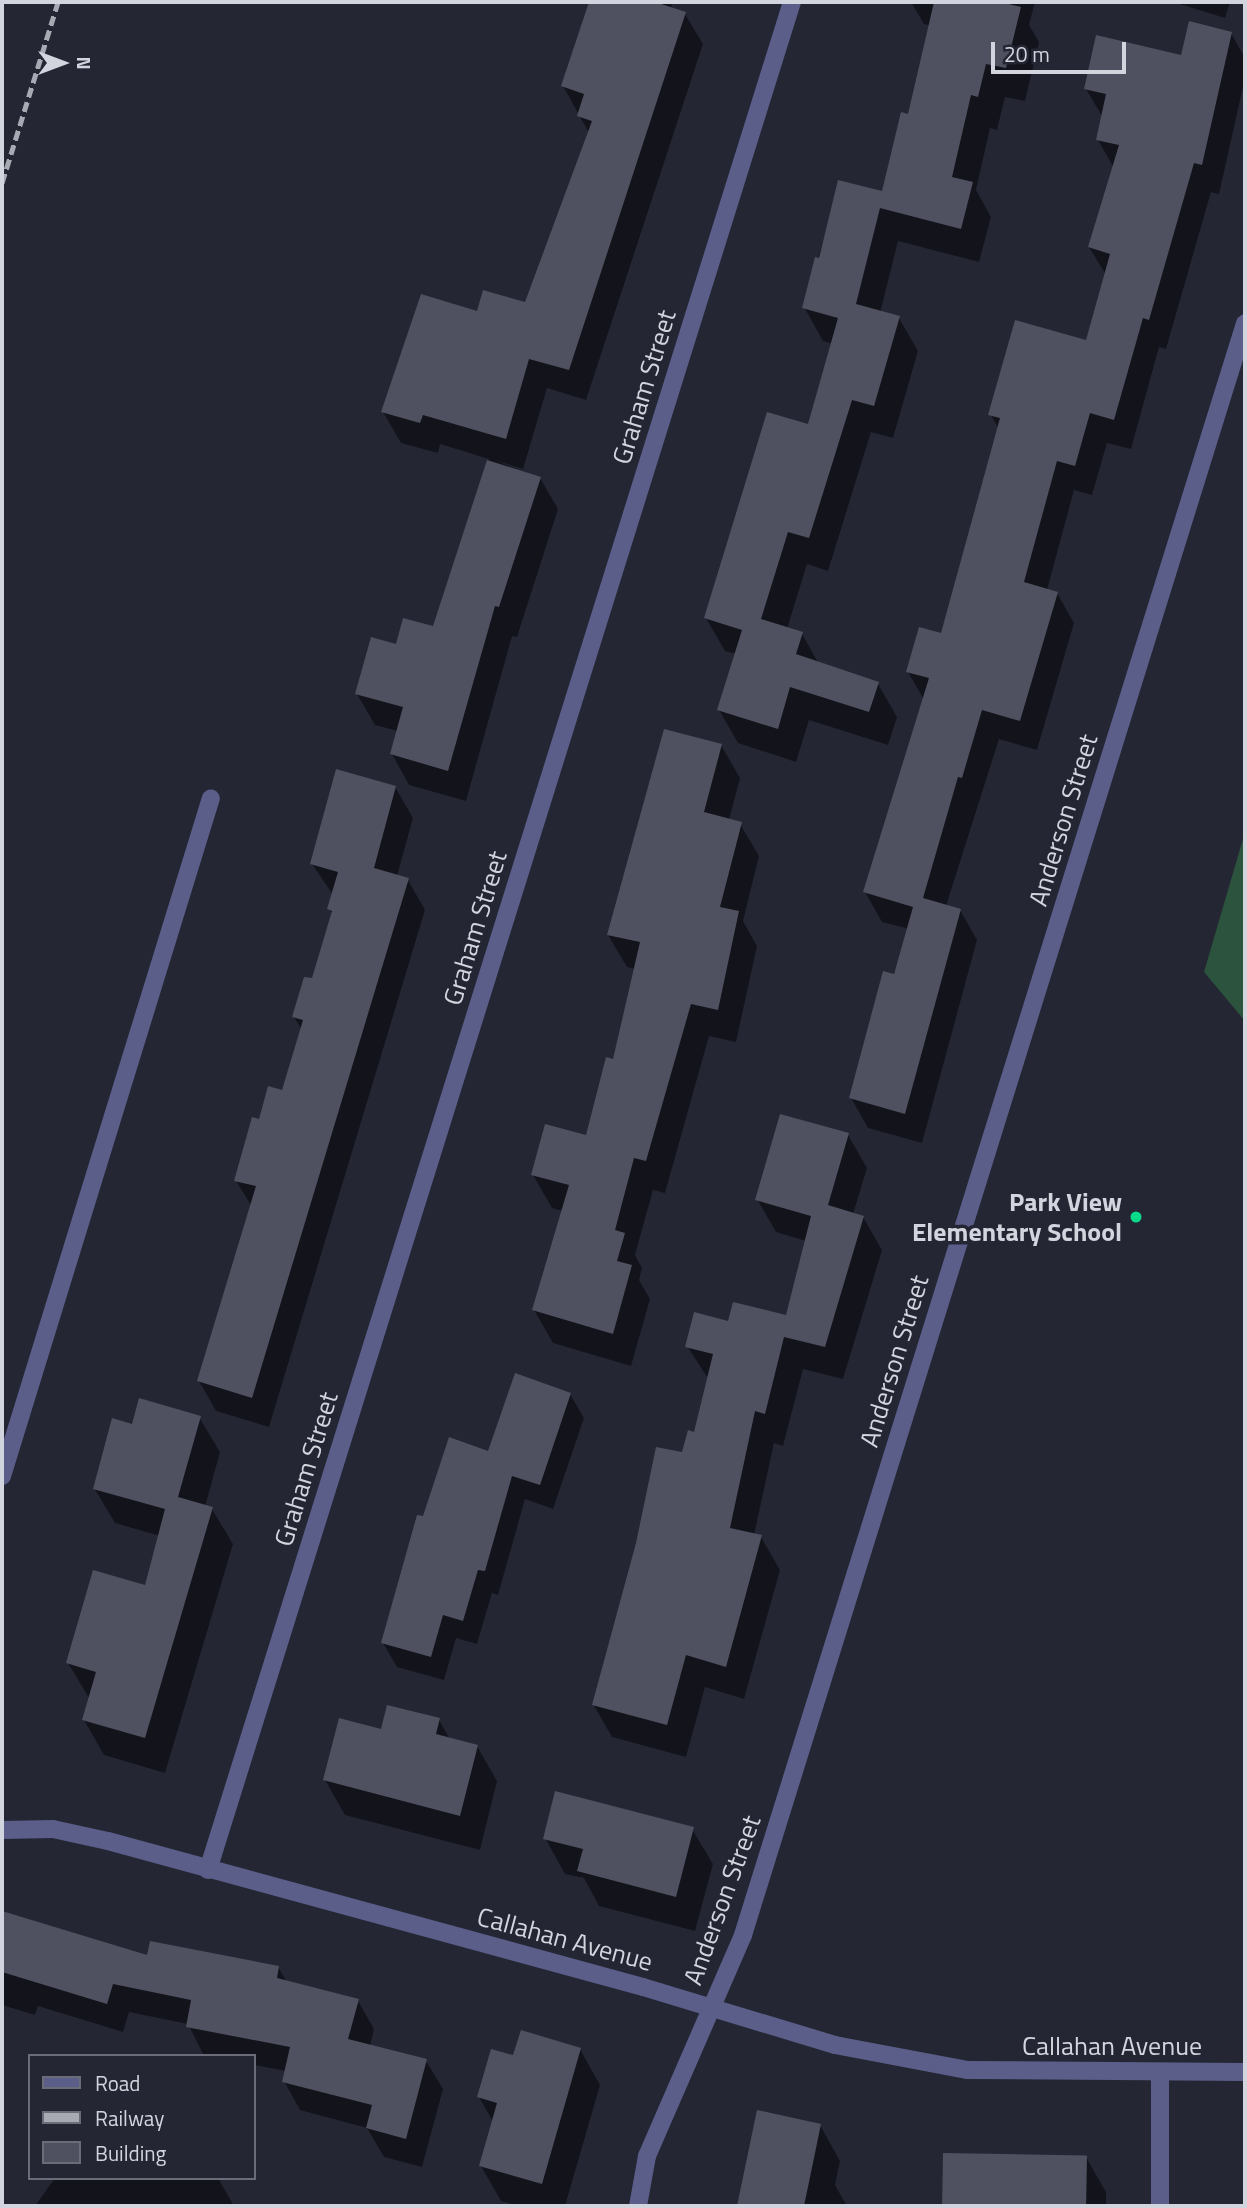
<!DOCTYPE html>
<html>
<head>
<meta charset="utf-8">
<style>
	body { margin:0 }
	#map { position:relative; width:1247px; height:2208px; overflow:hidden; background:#242634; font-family:"Titillium Web",sans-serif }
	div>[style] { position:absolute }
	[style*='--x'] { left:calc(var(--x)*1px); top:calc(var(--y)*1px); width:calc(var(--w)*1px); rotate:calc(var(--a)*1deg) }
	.green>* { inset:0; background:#2b533d }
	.shadow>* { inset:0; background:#0007 }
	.building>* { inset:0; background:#4f5161; transform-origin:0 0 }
	.minor>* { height:18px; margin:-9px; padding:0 9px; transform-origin:9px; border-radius:9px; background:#5a5e88 }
	.rail>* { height:5px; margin-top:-2.5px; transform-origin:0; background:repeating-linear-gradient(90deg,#a7a9b3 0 10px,transparent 0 15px) }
	.dots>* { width:19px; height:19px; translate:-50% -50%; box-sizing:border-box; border:4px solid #242634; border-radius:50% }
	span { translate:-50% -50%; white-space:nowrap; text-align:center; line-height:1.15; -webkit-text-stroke:7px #242634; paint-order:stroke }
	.street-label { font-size:26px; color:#d3d5de }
	.poi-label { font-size:26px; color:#d3d5de; font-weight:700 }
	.right { translate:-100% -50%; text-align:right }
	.frame { position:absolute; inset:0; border:4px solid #d3d5de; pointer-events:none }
	.legend { position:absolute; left:28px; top:2054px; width:228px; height:126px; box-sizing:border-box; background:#242634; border:2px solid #6a6c78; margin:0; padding:9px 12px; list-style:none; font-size:21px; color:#d3d5de }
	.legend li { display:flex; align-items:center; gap:14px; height:35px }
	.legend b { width:35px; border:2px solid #6a6c78 }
	.north { position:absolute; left:28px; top:28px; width:70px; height:70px; -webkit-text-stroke:5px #242634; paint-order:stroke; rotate:90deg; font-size:19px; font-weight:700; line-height:28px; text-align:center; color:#d3d5de }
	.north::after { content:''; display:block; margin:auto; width:24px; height:32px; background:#d3d5de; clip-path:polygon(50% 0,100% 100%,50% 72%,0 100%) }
	.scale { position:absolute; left:991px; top:42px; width:135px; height:32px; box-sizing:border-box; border:4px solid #d3d5de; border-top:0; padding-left:9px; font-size:21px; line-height:24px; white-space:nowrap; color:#d3d5de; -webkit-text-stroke:5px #242634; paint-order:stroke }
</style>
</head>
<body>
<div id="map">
	<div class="green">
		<div style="clip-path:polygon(1245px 832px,1245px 1021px,1204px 972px)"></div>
	</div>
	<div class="shadow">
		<div style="clip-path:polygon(590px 2px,672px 2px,671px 9px,685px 14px,703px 44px,586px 400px,547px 388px,523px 469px,497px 461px,540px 478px,558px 509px,517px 637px,512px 636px,466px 801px,409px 785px,392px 754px,398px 731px,375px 725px,357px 694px,397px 646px,435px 628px,489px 459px,440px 444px,438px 453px,401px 443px,383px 412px,478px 313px,526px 304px,589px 133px,563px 86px)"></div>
		<div style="clip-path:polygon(911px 2px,1035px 2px,1029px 25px,1039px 42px,1025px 101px,1005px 97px,997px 130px,990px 128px,976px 190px,991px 217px,979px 262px,898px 241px,880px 313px,899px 318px,918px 351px,893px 438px,871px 432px,828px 571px,807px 564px,787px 629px,802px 634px,819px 664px,878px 684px,897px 717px,888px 745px,809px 720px,796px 762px,738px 743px,719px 710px,736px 654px,725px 651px,706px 618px,810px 427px,833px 344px,823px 341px,804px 307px,840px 182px,883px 193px,910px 116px,931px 26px,924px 24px)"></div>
		<div style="clip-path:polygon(1173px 2px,1230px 2px,1225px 18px)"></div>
		<div style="clip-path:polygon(1231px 33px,1245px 58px,1245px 78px,1219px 194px,1211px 192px,1166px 349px,1159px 347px,1131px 449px,1107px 443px,1092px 495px,1074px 490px,1047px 590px,1057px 593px,1074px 623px,1037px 750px,999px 739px,946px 906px,960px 910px,977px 940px,922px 1143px,868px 1128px,851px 1098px,909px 929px,882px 922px,865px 892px,924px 700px,908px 672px,942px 635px,999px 429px,990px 414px,1087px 342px,1106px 275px,1089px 247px,1114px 168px,1098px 140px,1103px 118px,1086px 89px,1183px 57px)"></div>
		<div style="clip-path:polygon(721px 745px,740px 778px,729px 820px,740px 824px,759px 856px,743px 921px,757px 946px,736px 1042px,709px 1036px,665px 1193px,653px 1190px,635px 1255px,642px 1268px,639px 1280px,650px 1299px,631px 1366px,553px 1343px,534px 1310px,563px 1211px,552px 1208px,533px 1175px,587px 1137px,615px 1062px,635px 969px,627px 967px,608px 935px)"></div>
		<div style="clip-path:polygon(395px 787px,413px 818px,397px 876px,408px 880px,425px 910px,269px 1427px,216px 1411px,199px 1381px,252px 1207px,236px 1181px,260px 1121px,284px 1092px,302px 1030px,294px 1017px,313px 980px,333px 915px,329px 909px,333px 895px,312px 864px)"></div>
		<div style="clip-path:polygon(848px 1135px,867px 1168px,853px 1214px,863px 1217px,882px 1250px,843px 1379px,803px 1369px,783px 1446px,774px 1443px,754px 1535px,761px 1537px,780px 1570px,744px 1699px,705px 1687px,686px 1757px,612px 1737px,593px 1704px,684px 1454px,696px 1434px,709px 1380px,687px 1346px,729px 1323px,787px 1318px,806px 1241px,776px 1232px,757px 1199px)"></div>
		<div style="clip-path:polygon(570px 1394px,584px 1418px,553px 1509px,525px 1499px,498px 1595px,492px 1593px,477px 1644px,456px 1638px,444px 1680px,397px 1667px,383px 1643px,424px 1518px,489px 1453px)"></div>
		<div style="clip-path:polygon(199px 1417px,220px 1452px,205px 1507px,212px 1509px,233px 1544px,165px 1773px,104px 1755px,84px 1720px,89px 1698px,68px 1663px,146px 1587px,160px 1536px,115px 1523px,94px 1488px,134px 1426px)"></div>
		<div style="clip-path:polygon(439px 1720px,450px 1739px,477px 1746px,497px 1781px,480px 1850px,345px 1815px,325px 1780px,382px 1731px)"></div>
		<div style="clip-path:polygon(692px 1829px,713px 1864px,695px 1931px,599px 1906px,584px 1878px,565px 1874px,545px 1838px)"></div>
		<div style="clip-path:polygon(2px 1912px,148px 1957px,278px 1967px,287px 1982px,358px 2001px,374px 2029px,370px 2046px,426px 2061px,443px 2089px,422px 2167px,384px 2157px,367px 2128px,300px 2110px,284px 2081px,286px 2071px,254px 2065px,254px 2056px,204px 2056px,188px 2024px,129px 2012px,123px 2032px,38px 2006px,35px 2015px,2px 2005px)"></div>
		<div style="clip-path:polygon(580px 2049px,600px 2085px,565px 2206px,519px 2206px,501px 2201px,481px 2166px,493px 2122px,479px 2097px,515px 2058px)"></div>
		<div style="clip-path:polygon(759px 2112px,820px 2125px,840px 2161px,835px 2185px,847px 2206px,739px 2206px)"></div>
		<div style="clip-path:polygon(1245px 2153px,1245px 2206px,1244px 2206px)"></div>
		<div style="clip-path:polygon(945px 2154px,1086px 2157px,1106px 2192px,1106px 2206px,944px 2206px)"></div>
		<div style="clip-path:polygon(218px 2178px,234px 2206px,35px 2206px,55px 2178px)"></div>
	</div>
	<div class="building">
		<div style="clip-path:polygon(589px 2px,655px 2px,686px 12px,569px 370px,529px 359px,506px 439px,423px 415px,420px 423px,381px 412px,421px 294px,477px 311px,483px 290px,525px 302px,592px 121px,577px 116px,584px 94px,561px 86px)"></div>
		<div style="clip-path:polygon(934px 2px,1000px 2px,1021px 7px,1006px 68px,986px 64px,978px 97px,971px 95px,952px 177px,973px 182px,961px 229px,880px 208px,856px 304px,900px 316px,874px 406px,852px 400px,809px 538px,788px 532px,761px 619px,803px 632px,796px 654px,879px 682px,869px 712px,790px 687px,778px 729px,717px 710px,742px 630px,704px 618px,767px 412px,808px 424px,838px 318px,802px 308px,815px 257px,819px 258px,838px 180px,882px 191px,901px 112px,908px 114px)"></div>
		<div style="clip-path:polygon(1189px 21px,1232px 32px,1202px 165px,1194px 163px,1149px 320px,1143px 318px,1114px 420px,1090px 413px,1075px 466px,1057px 461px,1024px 582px,1058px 592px,1020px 721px,982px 710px,962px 778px,958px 777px,923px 898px,961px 909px,905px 1114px,849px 1098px,883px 971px,894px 974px,913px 907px,863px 892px,929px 678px,906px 672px,919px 627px,941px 633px,1000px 418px,988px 415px,1015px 320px,1086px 340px,1110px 254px,1088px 247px,1119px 145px,1096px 140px,1106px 94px,1084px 89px,1096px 35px,1181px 55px)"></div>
		<div style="clip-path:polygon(487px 460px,541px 477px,499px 607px,495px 606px,448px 771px,390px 754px,403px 707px,355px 694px,371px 637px,396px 644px,403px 618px,433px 626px)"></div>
		<div style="clip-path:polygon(664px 729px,722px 744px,704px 812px,742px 822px,720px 907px,739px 911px,718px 1010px,691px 1004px,646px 1161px,634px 1158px,615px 1230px,625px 1233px,617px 1261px,632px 1265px,613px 1334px,532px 1310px,569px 1185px,531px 1175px,545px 1124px,586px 1135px,606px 1057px,613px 1059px,640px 942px,607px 935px)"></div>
		<div style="clip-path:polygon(336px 769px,396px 786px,374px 868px,409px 878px,252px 1398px,197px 1381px,256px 1186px,234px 1181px,252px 1117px,259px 1119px,268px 1086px,282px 1090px,303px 1020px,292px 1017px,304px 977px,312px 978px,332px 911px,327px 909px,338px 872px,310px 864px)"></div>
		<div style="clip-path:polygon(780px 1114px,849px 1133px,828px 1205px,864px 1216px,825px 1347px,784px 1337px,765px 1414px,755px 1411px,730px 1528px,762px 1535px,726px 1667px,686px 1655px,667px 1725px,592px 1705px,636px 1543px,656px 1447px,682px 1452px,688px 1430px,694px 1432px,713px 1354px,685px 1347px,694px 1312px,728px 1321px,733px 1302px,786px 1315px,811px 1216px,755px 1200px)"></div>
		<div style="clip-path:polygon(515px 1373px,571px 1393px,540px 1485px,512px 1476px,485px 1571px,478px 1570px,463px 1621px,443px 1615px,431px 1657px,381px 1643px,417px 1515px,423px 1516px,449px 1437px,488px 1451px)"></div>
		<div style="clip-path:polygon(139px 1398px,201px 1416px,178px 1497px,213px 1507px,145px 1738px,82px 1720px,96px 1672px,66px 1663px,93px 1570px,145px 1585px,165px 1509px,93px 1489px,112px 1418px,132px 1424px)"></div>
		<div style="clip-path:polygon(387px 1705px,440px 1718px,436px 1734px,478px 1745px,460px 1816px,323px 1780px,339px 1718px,381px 1729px)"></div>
		<div style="clip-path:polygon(555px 1791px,694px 1827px,676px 1897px,577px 1871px,583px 1849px,543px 1839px)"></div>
		<div style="clip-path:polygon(2px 1911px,147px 1955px,150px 1941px,279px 1966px,277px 1978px,359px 1999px,348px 2039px,427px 2059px,406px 2139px,366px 2128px,372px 2105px,282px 2082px,290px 2047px,186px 2027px,191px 2000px,113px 1984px,107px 2004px,2px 1972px)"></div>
		<div style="clip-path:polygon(521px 2030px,581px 2048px,542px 2184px,479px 2166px,497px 2103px,477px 2097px,491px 2049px,513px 2055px)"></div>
		<div style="clip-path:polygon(757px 2110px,821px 2124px,804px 2206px,737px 2206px)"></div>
		<div style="left:943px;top:2153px;width:144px;height:53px;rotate:1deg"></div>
	</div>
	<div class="minor">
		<div style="--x:2;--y:1476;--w:709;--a:-72.87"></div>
		<div style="--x:2;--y:1830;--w:51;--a:-1.1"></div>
		<div style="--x:53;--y:1829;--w:56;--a:12.3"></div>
		<div style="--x:108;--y:1841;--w:555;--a:15.26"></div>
		<div style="--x:643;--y:1987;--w:201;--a:16.8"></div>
		<div style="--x:835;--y:2045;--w:134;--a:10.7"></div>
		<div style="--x:967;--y:2070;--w:278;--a:0.4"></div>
		<div style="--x:208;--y:1870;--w:1957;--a:-72.64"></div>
		<div style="--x:1160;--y:2073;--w:133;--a:90"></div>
		<div style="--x:638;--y:2206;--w:51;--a:-79.8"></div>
		<div style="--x:647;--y:2156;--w:241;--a:-66.5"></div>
		<div style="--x:743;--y:1935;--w:1688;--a:-72.7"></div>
	</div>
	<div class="rail">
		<div style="--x:2;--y:183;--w:189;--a:-72.8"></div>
	</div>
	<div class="dots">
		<div style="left:1136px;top:1217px;background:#09d98b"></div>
	</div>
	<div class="street-label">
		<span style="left:644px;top:387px;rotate:-73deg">Graham Street</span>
		<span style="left:1063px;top:820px;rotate:-73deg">Anderson Street</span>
		<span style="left:475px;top:928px;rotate:-73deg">Graham Street</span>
		<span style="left:894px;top:1361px;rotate:-73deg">Anderson Street</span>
		<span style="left:306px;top:1469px;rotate:-73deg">Graham Street</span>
		<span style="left:722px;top:1900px;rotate:-70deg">Anderson Street</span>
		<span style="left:565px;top:1939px;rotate:15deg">Callahan Avenue</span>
		<span style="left:1112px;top:2046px">Callahan Avenue</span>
	</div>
	<div class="poi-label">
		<span class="right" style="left:1122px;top:1217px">Park View<br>Elementary School</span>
	</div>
	<div class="frame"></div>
	<ul class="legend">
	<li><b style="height:9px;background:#5a5e88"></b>Road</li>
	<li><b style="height:9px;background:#a7a9b3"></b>Railway</li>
	<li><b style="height:19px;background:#4f5161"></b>Building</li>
	</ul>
	<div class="north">N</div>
	<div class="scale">20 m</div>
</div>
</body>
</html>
